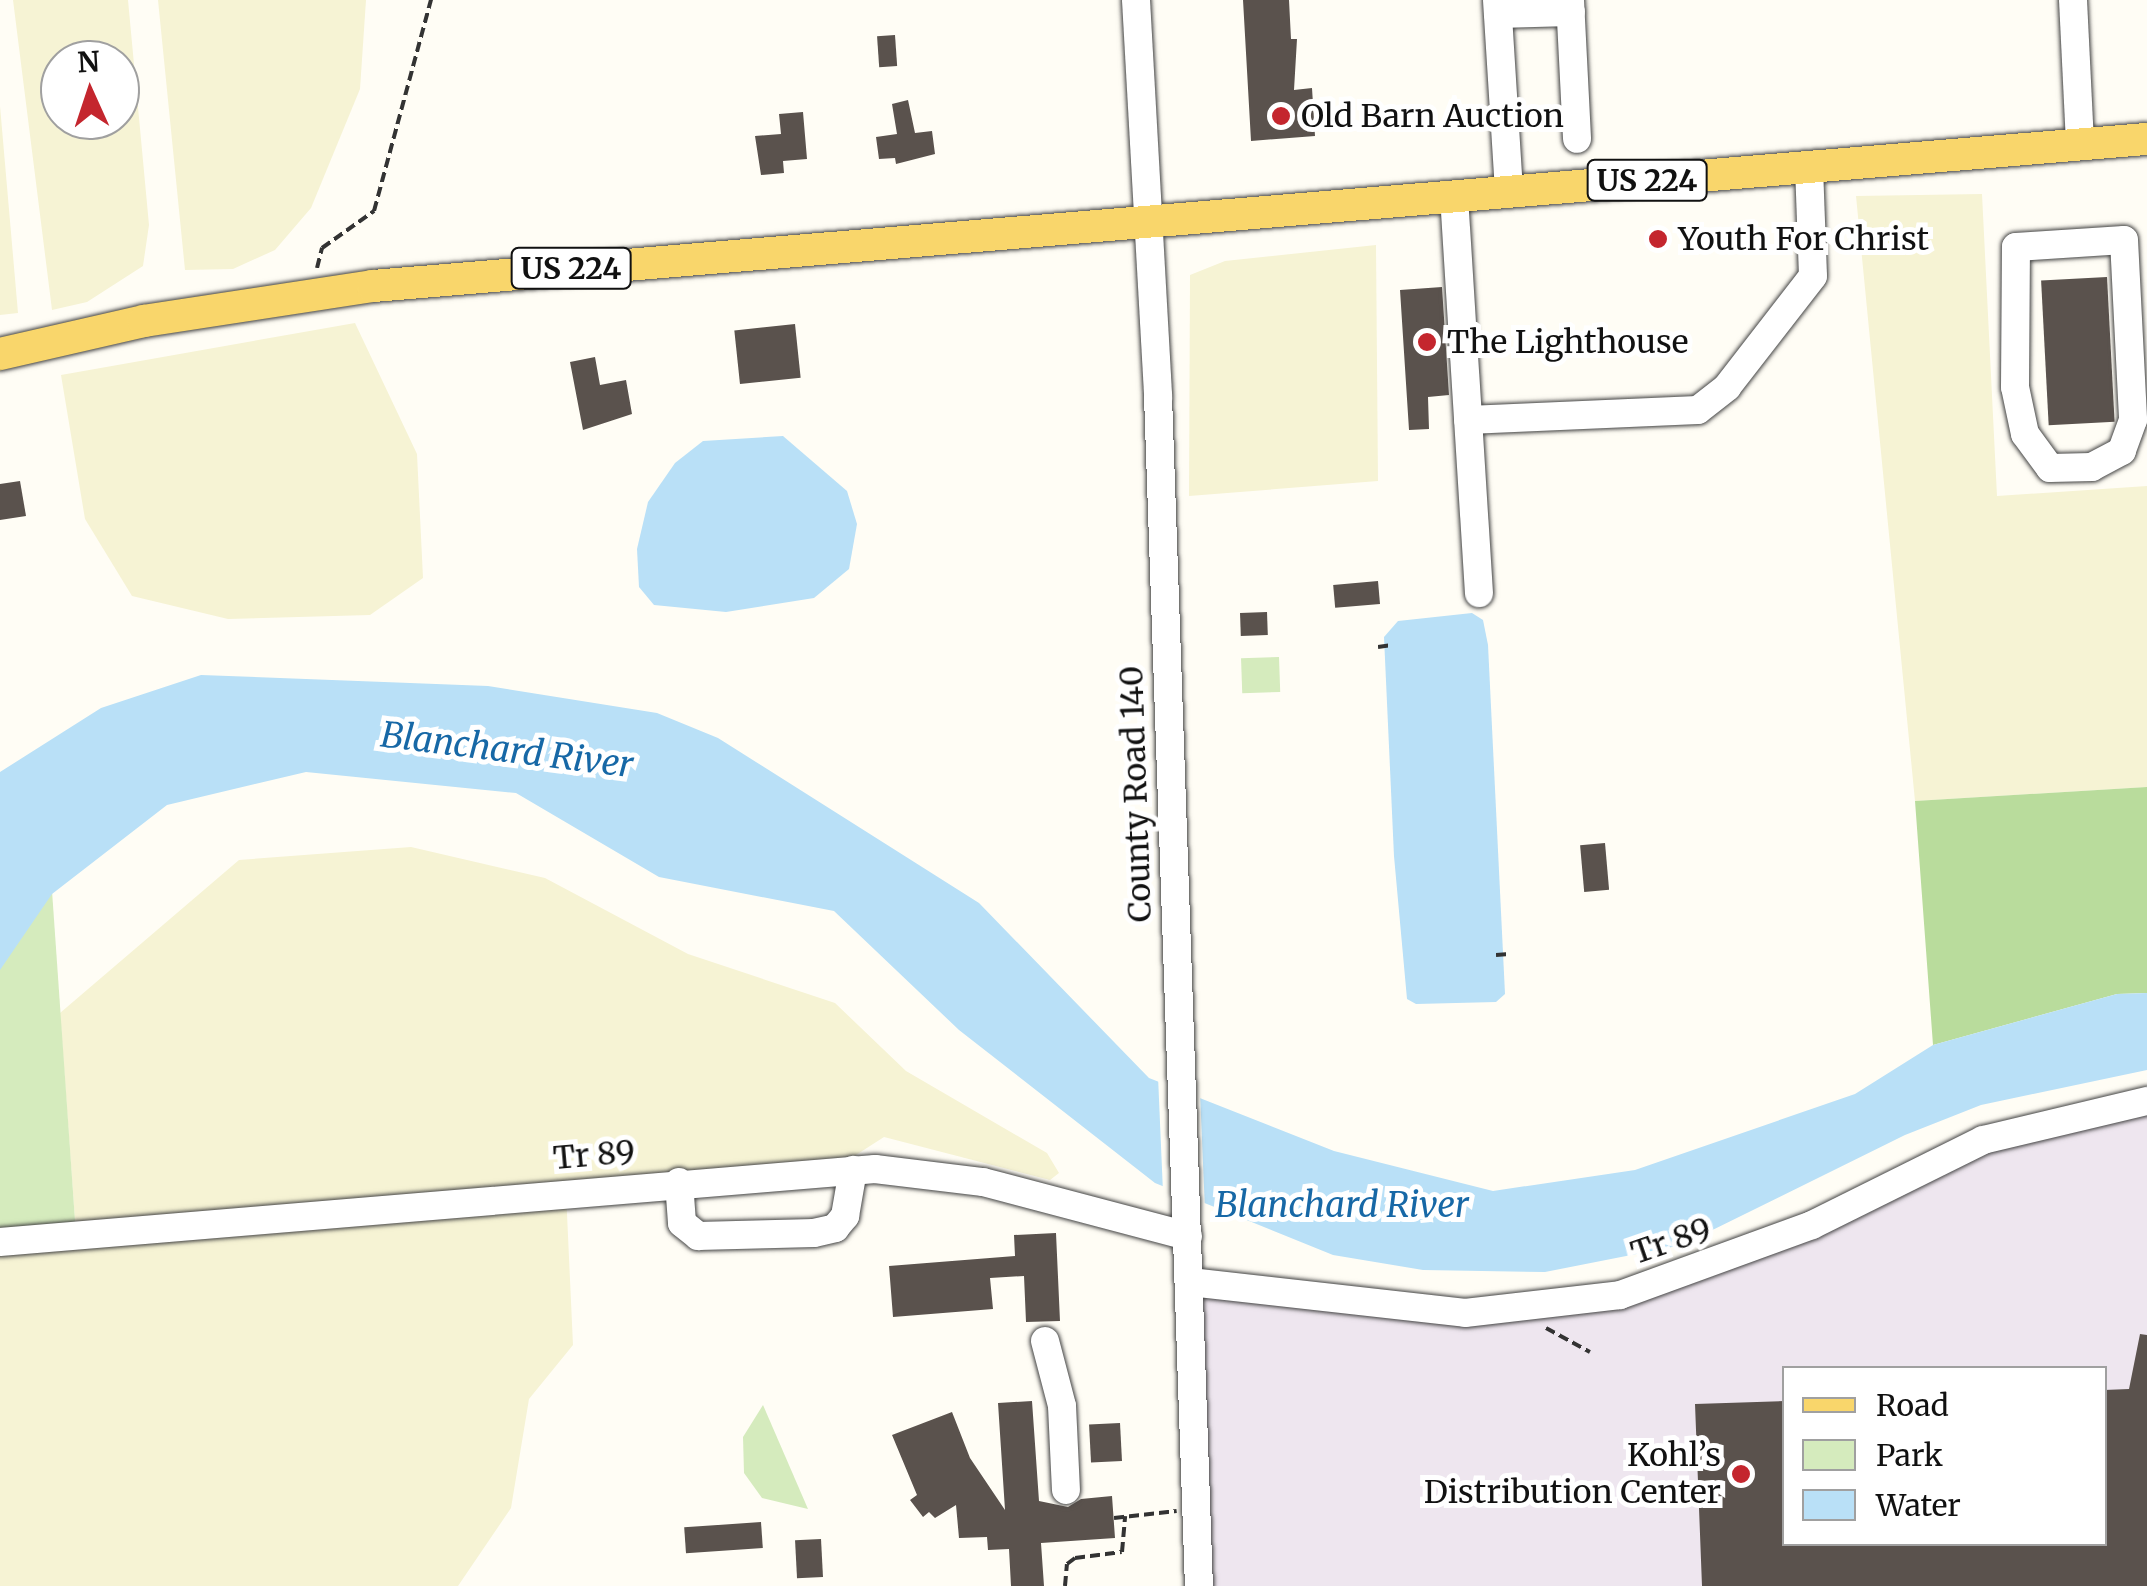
<!DOCTYPE html>
<html>
<head>
<meta charset="utf-8">
<style>
	body { margin:0 }
	#map { position:relative; width:2147px; height:1586px; overflow:hidden; background:#fffdf5; font-family:Merriweather,serif }
	div>[style] { position:absolute }
	[style*='--x'] { left:calc(var(--x)*1px); top:calc(var(--y)*1px); width:calc(var(--w)*1px); rotate:calc(var(--a)*1deg) }
	.industrial>* { inset:0; background:#eee6ef }
	.farmland>* { inset:0; background:#f6f3d4 }
	.green>* { inset:0; background:#d5ebbd; transform-origin:0 0 }
	.forest>* { inset:0; background:#b9dc9c }
	.water>* { inset:0; background:#b9e0f7 }
	.pier>* { inset:0; background:#fffdf5 }
	.building>* { inset:0; background:#5a524d; transform-origin:0 0 }
	.path>* { height:4px; margin-top:-2px; transform-origin:0; background:repeating-linear-gradient(90deg,#333 0 10px,transparent 0 15px) }
	.roads { filter:drop-shadow(0 0 2px #444) drop-shadow(0 0 2px #444) }
	.minor>* { height:28px; margin:-14px; padding:0 14px; transform-origin:14px; border-radius:14px; background:#fff }
	.major>* { height:32px; margin:-16px; padding:0 16px; transform-origin:16px; border-radius:16px; background:#f9d66b }
	.dots>* { width:28px; height:28px; translate:-50% -50%; box-sizing:border-box; border:5px solid #fff; border-radius:50% }
	span { translate:-50% -50%; white-space:nowrap; text-align:center; line-height:1.15; -webkit-text-stroke:10px #fff; paint-order:stroke }
	.shield-label span { padding:2px 8px; background:#fff; border:2px solid; border-radius:8px; -webkit-text-stroke-width:0 }
	.shield-label { font-size:30px; color:#111; font-weight:700 }
	.poi-label { font-size:32px; color:#111 }
	.left { translate:0 -50%; text-align:left }
	.right { translate:-100% -50%; text-align:right }
	.street-label { font-size:32px; color:#111 }
	.water-label { font-size:35px; color:#1768a6; font-style:italic }
	.legend { position:absolute; left:1782px; top:1366px; width:325px; height:180px; box-sizing:border-box; background:#fff; border:2px solid #a0a0a0; margin:0; padding:12px 18px; list-style:none; font-size:30px; color:#111 }
	.legend li { display:flex; align-items:center; gap:20px; height:50px }
	.legend b { width:50px; border:2px solid #a0a0a0 }
	.north { position:absolute; left:40px; top:40px; width:100px; height:100px; box-sizing:border-box; background:#fff; border:2px solid #a0a0a0; border-radius:50%; rotate:357deg; font-size:28px; font-weight:700; line-height:40px; text-align:center; color:#111 }
	.north::after { content:''; display:block; margin:auto; width:35px; height:45px; background:#c4262e; clip-path:polygon(50% 0,100% 100%,50% 72%,0 100%) }
</style>
</head>
<body>
<div id="map">
	<div class="industrial">
		<div style="clip-path:polygon(evenodd,2147px 1101px,2147px 1586px,1202px 1586px,1190px 1282px,1370px 1304px,1620px 1295px,1946px 1157px,2147px 1101px,1784px 1368px,2104px 1368px,2104px 1544px,1784px 1544px,1784px 1368px)"></div>
	</div>
	<div class="farmland">
		<div style="clip-path:polygon(evenodd,13px 0,128px 0,149px 225px,143px 266px,87px 302px,52px 310px,13px 0,60px 60px,120px 60px,120px 120px,60px 120px,60px 60px)"></div>
		<div style="clip-path:polygon(158px 0,366px 0,360px 89px,311px 208px,275px 250px,233px 269px,185px 270px)"></div>
		<div style="clip-path:polygon(0 106px,18px 313px,0 315px)"></div>
		<div style="clip-path:polygon(1982px 194px,1997px 496px,2147px 486px,2147px 787px,1915px 801px,1856px 196px)"></div>
		<div style="clip-path:polygon(1376px 245px,1378px 481px,1189px 496px,1190px 275px,1225px 261px)"></div>
		<div style="clip-path:polygon(355px 323px,417px 454px,423px 578px,370px 615px,228px 619px,132px 596px,85px 519px,61px 375px)"></div>
		<div style="clip-path:polygon(411px 847px,545px 878px,688px 954px,835px 1003px,906px 1071px,1047px 1153px,1059px 1173px,1050px 1180px,884px 1137px,831px 1171px,566px 1192px,573px 1345px,529px 1399px,511px 1508px,458px 1586px,0 1586px,0 1242px,76px 1234px,60px 1013px,239px 860px)"></div>
	</div>
	<div class="green">
		<div style="left:1279px;top:657px;width:35px;height:38px;rotate:88deg"></div>
		<div style="clip-path:polygon(47px 819px,76px 1235px,0 1242px,0 865px)"></div>
		<div style="clip-path:polygon(763px 1405px,808px 1509px,762px 1498px,744px 1473px,743px 1437px)"></div>
	</div>
	<div class="forest">
		<div style="clip-path:polygon(2147px 787px,2147px 993px,2117px 994px,1933px 1045px,1915px 801px)"></div>
	</div>
	<div class="water">
		<div style="clip-path:polygon(783px 436px,847px 491px,857px 524px,849px 569px,814px 598px,726px 612px,654px 605px,639px 587px,637px 549px,648px 502px,675px 463px,703px 441px)"></div>
		<div style="clip-path:polygon(1472px 613px,1483px 620px,1488px 645px,1505px 994px,1496px 1002px,1416px 1004px,1407px 999px,1394px 856px,1384px 637px,1398px 621px)"></div>
		<div style="clip-path:polygon(201px 675px,488px 686px,657px 713px,718px 738px,979px 903px,1149px 1078px,1334px 1151px,1493px 1191px,1635px 1170px,1855px 1094px,1933px 1045px,2117px 994px,2147px 993px,2147px 1070px,1981px 1105px,1905px 1135px,1682px 1245px,1545px 1272px,1423px 1270px,1333px 1255px,1155px 1183px,959px 1030px,834px 911px,659px 877px,516px 793px,306px 772px,167px 805px,52px 894px,0 970px,0 772px,101px 708px)"></div>
	</div>
	<div class="pier">
		<div style="clip-path:polygon(1158px 1076px,1200px 1092px,1205px 1211px,1163px 1192px)"></div>
	</div>
	<div class="building">
		<div style="clip-path:polygon(1243px 0,1289px 0,1291px 39px,1297px 39px,1294px 90px,1312px 88px,1315px 136px,1251px 141px)"></div>
		<div style="left:895px;top:35px;width:31px;height:18px;rotate:86deg"></div>
		<div style="clip-path:polygon(908px 100px,915px 133px,932px 131px,935px 154px,896px 164px,895px 158px,879px 159px,876px 137px,897px 134px,892px 104px)"></div>
		<div style="clip-path:polygon(803px 112px,807px 159px,783px 161px,784px 173px,761px 175px,755px 136px,781px 134px,779px 114px)"></div>
		<div style="left:2107px;top:277px;width:145px;height:66px;rotate:87deg"></div>
		<div style="clip-path:polygon(1442px 287px,1449px 395px,1428px 397px,1429px 429px,1409px 430px,1400px 290px)"></div>
		<div style="left:795px;top:324px;width:54px;height:61px;rotate:84deg"></div>
		<div style="clip-path:polygon(595px 357px,600px 385px,626px 380px,632px 414px,583px 430px,570px 362px)"></div>
		<div style="clip-path:polygon(20px 481px,26px 516px,0 520px,0 484px)"></div>
		<div style="left:1378px;top:581px;width:23px;height:45px;rotate:85deg"></div>
		<div style="left:1267px;top:612px;width:23px;height:27px;rotate:88deg"></div>
		<div style="left:1605px;top:843px;width:47px;height:25px;rotate:85deg"></div>
		<div style="clip-path:polygon(1056px 1233px,1060px 1321px,1026px 1322px,1024px 1276px,990px 1278px,993px 1309px,893px 1317px,889px 1266px,1015px 1256px,1014px 1235px)"></div>
		<div style="clip-path:polygon(2140px 1334px,2147px 1335px,2147px 1586px,1702px 1586px,1695px 1404px,1784px 1401px,1784px 1544px,2104px 1544px,2104px 1390px,2129px 1389px)"></div>
		<div style="clip-path:polygon(1032px 1401px,1039px 1501px,1068px 1507px,1081px 1499px,1112px 1496px,1115px 1538px,1041px 1543px,1044px 1586px,1011px 1586px,1009px 1549px,988px 1550px,987px 1537px,959px 1538px,956px 1505px,935px 1518px,929px 1512px,923px 1517px,910px 1500px,917px 1495px,892px 1435px,952px 1412px,970px 1458px,1005px 1510px,998px 1403px)"></div>
		<div style="left:1120px;top:1423px;width:38px;height:31px;rotate:87deg"></div>
		<div style="left:761px;top:1522px;width:26px;height:77px;rotate:86deg"></div>
		<div style="left:821px;top:1539px;width:38px;height:26px;rotate:87deg"></div>
	</div>
	<div class="path">
		<div style="--x:317;--y:268;--w:21;--a:-76"></div>
		<div style="--x:322;--y:248;--w:64;--a:-35.4"></div>
		<div style="--x:374;--y:211;--w:219;--a:-74.9"></div>
		<div style="--x:1378;--y:647;--w:14;--a:-8"></div>
		<div style="--x:1496;--y:955;--w:13;--a:-4"></div>
		<div style="--x:1546;--y:1328;--w:50;--a:28.6"></div>
		<div style="--x:1114;--y:1518;--w:63;--a:-6.3"></div>
		<div style="--x:1065;--y:1586;--w:22;--a:-85"></div>
		<div style="--x:1067;--y:1564;--w:10;--a:-37"></div>
		<div style="--x:1075;--y:1558;--w:47;--a:-7.3"></div>
		<div style="--x:1122;--y:1552;--w:36;--a:-85"></div>
	</div>
	<div class="roads">
		<div class="minor">
			<div style="--x:1136;--y:0;--w:397;--a:86.8"></div>
			<div style="--x:1158;--y:396;--w:1191;--a:88.03"></div>
			<div style="--x:1497;--y:0;--w:191;--a:86.4"></div>
			<div style="--x:1570;--y:0;--w:139;--a:87.1"></div>
			<div style="--x:2073;--y:0;--w:144;--a:87.2"></div>
			<div style="--x:1498;--y:14;--w:73;--a:-1.6"></div>
			<div style="--x:1454;--y:196;--w:398;--a:86.4"></div>
			<div style="--x:2124;--y:240;--w:180;--a:87.1"></div>
			<div style="--x:2133;--y:420;--w:33;--a:110"></div>
			<div style="--x:2122;--y:451;--w:34;--a:152"></div>
			<div style="--x:2092;--y:467;--w:42;--a:178.6"></div>
			<div style="--x:2050;--y:468;--w:42;--a:-126.3"></div>
			<div style="--x:2025;--y:434;--w:48;--a:-102"></div>
			<div style="--x:2015;--y:387;--w:140;--a:-89.6"></div>
			<div style="--x:2016;--y:247;--w:108;--a:-3.7"></div>
			<div style="--x:1468;--y:420;--w:230;--a:-2.5"></div>
			<div style="--x:1698;--y:410;--w:37;--a:-38"></div>
			<div style="--x:1727;--y:387;--w:140;--a:-52.2"></div>
			<div style="--x:1813;--y:276;--w:110;--a:-92.1"></div>
			<div style="--x:679;--y:1182;--w:41;--a:85.8"></div>
			<div style="--x:682;--y:1223;--w:21;--a:39"></div>
			<div style="--x:698;--y:1236;--w:116;--a:-1.5"></div>
			<div style="--x:814;--y:1233;--w:22;--a:-13"></div>
			<div style="--x:835;--y:1228;--w:16;--a:-50"></div>
			<div style="--x:845;--y:1216;--w:47;--a:-80.1"></div>
			<div style="--x:0;--y:1242;--w:878;--a:-4.77"></div>
			<div style="--x:875;--y:1169;--w:109;--a:6.9"></div>
			<div style="--x:983;--y:1182;--w:212;--a:14.8"></div>
			<div style="--x:1190;--y:1282;--w:277;--a:6.4"></div>
			<div style="--x:1465;--y:1313;--w:156;--a:-6.6"></div>
			<div style="--x:1620;--y:1295;--w:204;--a:-20"></div>
			<div style="--x:1812;--y:1225;--w:191;--a:-26.4"></div>
			<div style="--x:1983;--y:1140;--w:169;--a:-13.4"></div>
			<div style="--x:1045;--y:1341;--w:67;--a:75.3"></div>
			<div style="--x:1062;--y:1406;--w:84;--a:87.3"></div>
		</div>
		<div class="major">
			<div style="--x:0;--y:354;--w:148;--a:-12.9"></div>
			<div style="--x:144;--y:321;--w:232;--a:-8.7"></div>
			<div style="--x:373;--y:286;--w:1780;--a:-4.74"></div>
		</div>
	</div>
	<div class="dots">
		<div style="left:1281px;top:116px;background:#c4262e"></div>
		<div style="left:1658px;top:239px;background:#c4262e"></div>
		<div style="left:1427px;top:342px;background:#c4262e"></div>
		<div style="left:1741px;top:1474px;background:#c4262e"></div>
	</div>
	<div class="shield-label">
		<span style="left:1647px;top:180px">US 224</span>
		<span style="left:571px;top:268px">US 224</span>
	</div>
	<div class="poi-label">
		<span class="left" style="left:1301px;top:116px">Old Barn Auction</span>
		<span class="left" style="left:1678px;top:239px">Youth For Christ</span>
		<span class="left" style="left:1447px;top:342px">The Lighthouse</span>
		<span class="right" style="left:1721px;top:1474px">Kohl’s<br>Distribution Center</span>
	</div>
	<div class="street-label">
		<span style="left:1136px;top:794px;rotate:-92deg">County Road 140</span>
		<span style="left:594px;top:1155px;rotate:-5deg">Tr 89</span>
		<span style="left:1671px;top:1241px;rotate:-19deg">Tr 89</span>
	</div>
	<div class="water-label">
		<span style="left:507px;top:750px;rotate:7deg">Blanchard River</span>
		<span style="left:1342px;top:1205px">Blanchard River</span>
	</div>
	<ul class="legend">
	<li><b style="height:12px;background:#f9d66b"></b>Road</li>
	<li><b style="height:28px;background:#d5ebbd"></b>Park</li>
	<li><b style="height:28px;background:#b9e0f7"></b>Water</li>
	</ul>
	<div class="north">N</div>
</div>
</body>
</html>
